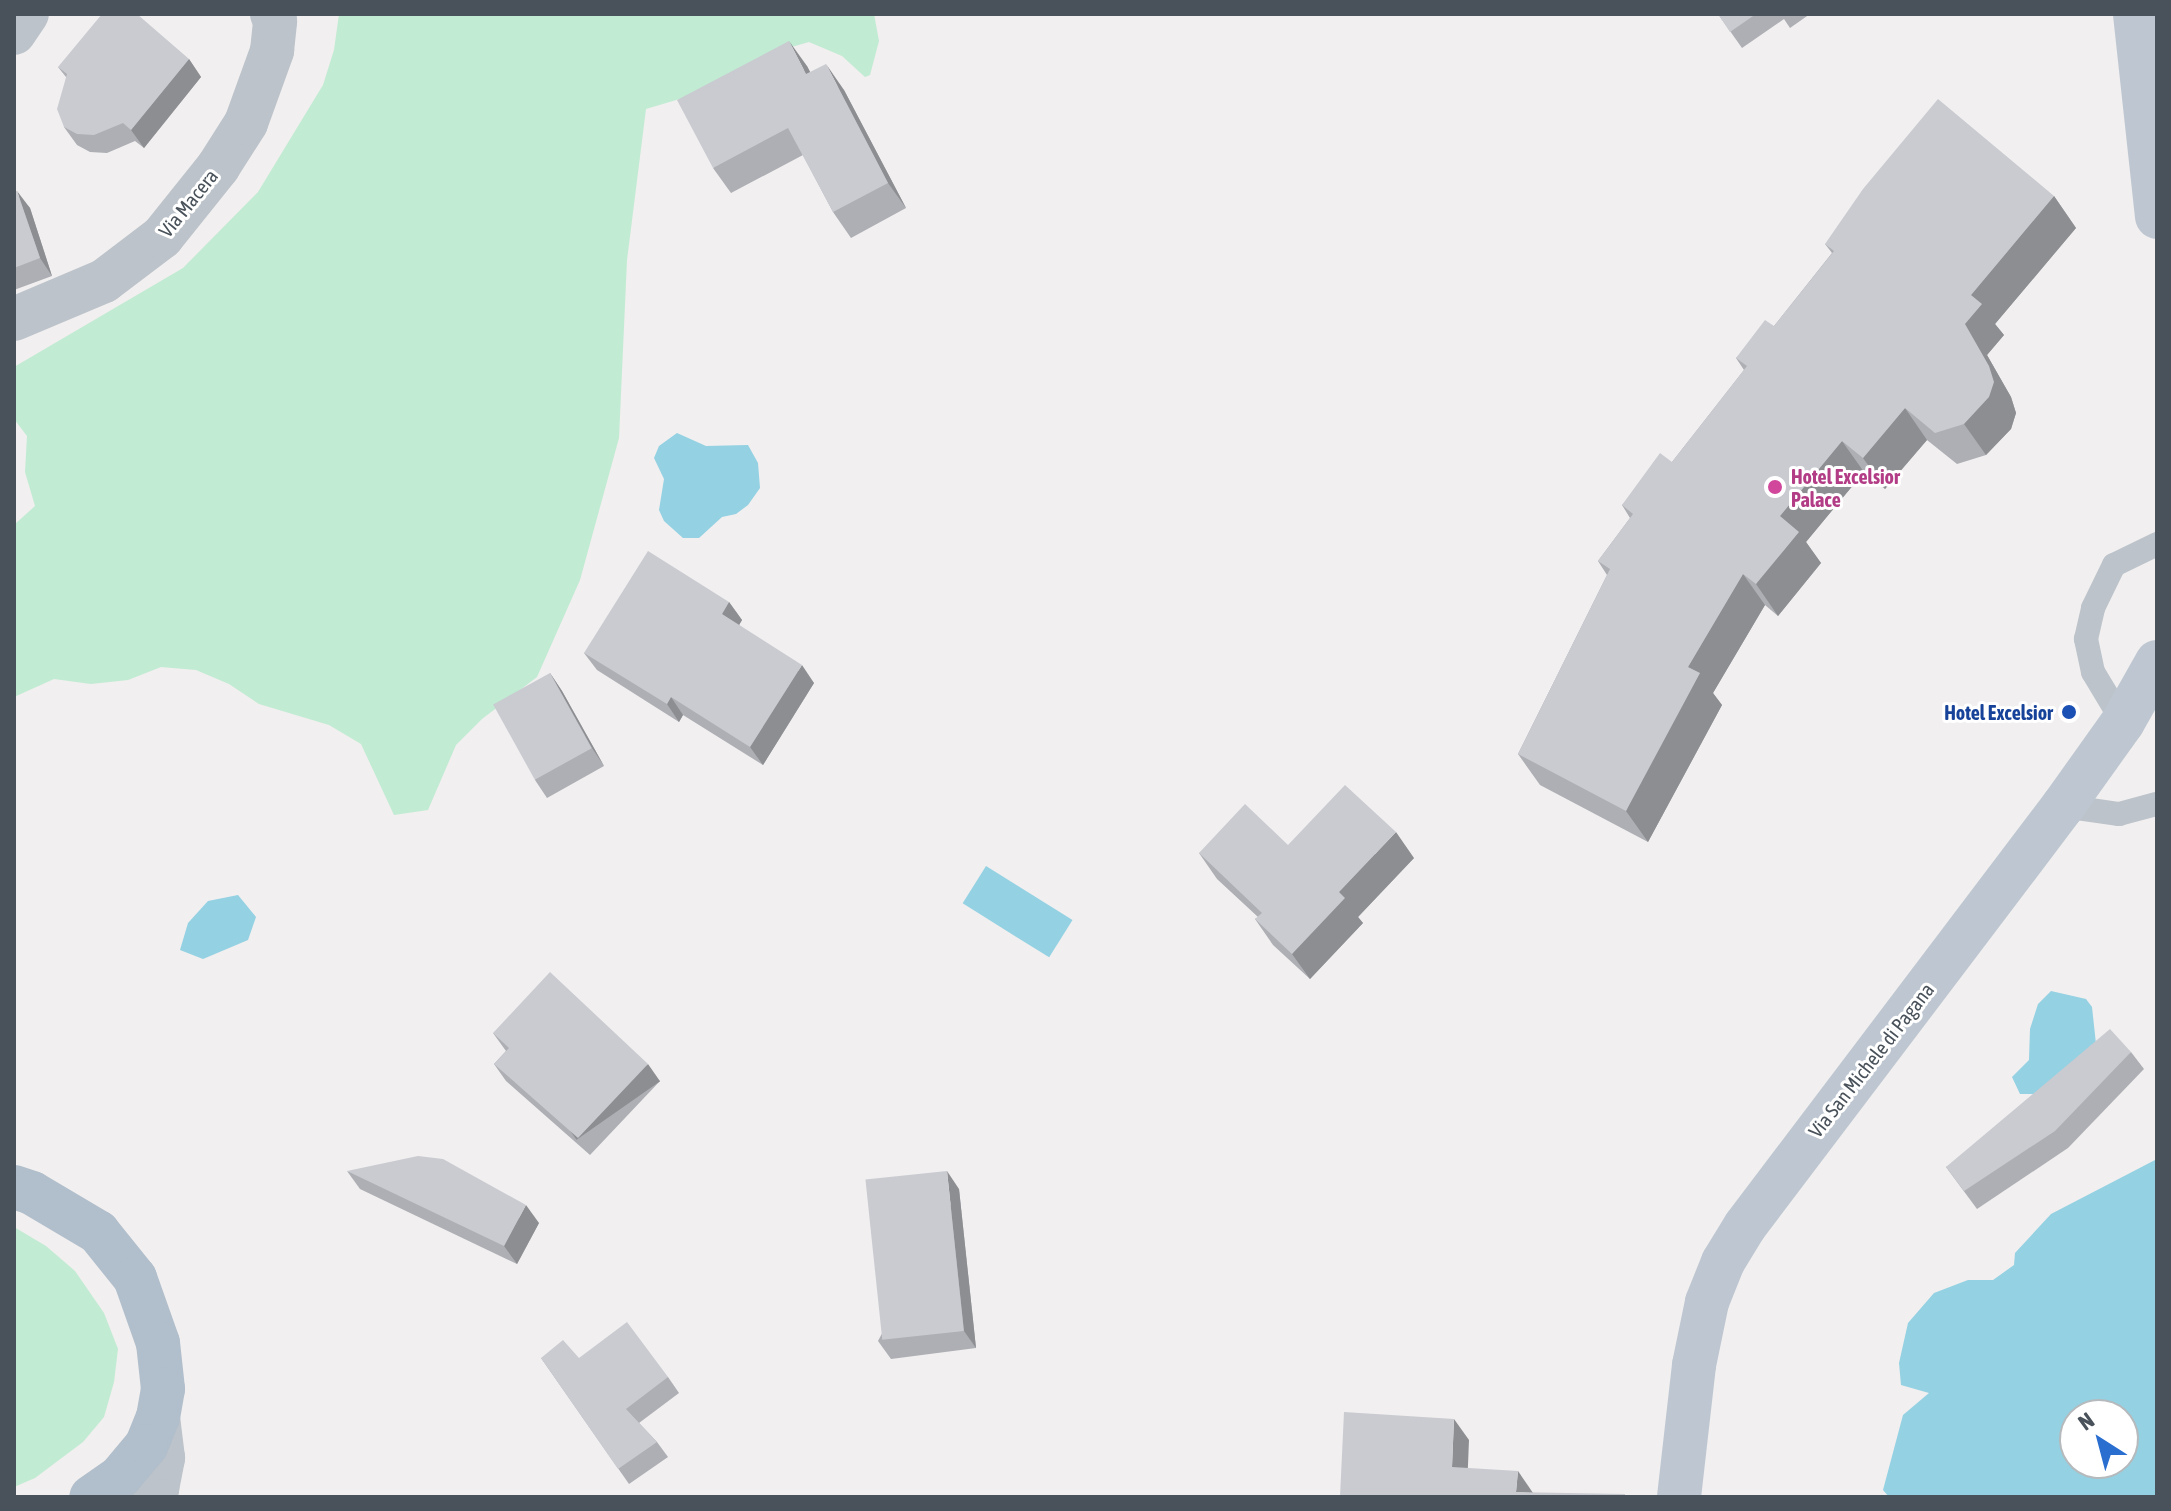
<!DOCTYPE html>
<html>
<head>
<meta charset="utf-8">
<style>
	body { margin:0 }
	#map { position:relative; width:2171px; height:1511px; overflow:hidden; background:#f1efef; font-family:"Asap Condensed",sans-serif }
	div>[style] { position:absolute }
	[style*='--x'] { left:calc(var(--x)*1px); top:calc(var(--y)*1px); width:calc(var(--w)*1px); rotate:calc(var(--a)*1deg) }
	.green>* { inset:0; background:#c1ebd2 }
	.water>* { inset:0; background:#93d1e3; transform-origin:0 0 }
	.lane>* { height:24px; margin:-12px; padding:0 12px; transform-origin:12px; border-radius:12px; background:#bcc3ca }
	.street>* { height:44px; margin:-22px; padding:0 22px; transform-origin:22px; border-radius:22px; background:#bcc3ca }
	.secondary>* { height:44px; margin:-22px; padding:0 22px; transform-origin:22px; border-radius:22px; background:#bec7d1 }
	.primary>* { height:44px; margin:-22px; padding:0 22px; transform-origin:22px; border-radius:22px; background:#b1becb }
	.wall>* { inset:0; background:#adafb4 }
	.shaded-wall>* { inset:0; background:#8d8e92; transform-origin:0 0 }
	.building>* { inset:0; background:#c9cbd1; transform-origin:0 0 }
	.dots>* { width:22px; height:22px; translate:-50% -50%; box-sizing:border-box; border:4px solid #fff; border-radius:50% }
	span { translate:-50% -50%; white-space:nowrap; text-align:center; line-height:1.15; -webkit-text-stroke:6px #fff; paint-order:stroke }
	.street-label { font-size:20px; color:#49525a }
	.hotel-label { font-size:20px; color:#b23c85; font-weight:700 }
	.left { translate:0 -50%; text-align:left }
	.transit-label { font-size:20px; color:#164399; font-weight:700 }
	.right { translate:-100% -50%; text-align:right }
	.frame { position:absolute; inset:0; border:16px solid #49525a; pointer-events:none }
	.north { position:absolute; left:2059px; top:1399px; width:80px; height:80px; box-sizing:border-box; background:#fff; border:2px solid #b6babd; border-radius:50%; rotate:324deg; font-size:22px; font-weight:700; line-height:32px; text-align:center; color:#49525a }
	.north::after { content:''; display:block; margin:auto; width:28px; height:36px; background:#2a6fd0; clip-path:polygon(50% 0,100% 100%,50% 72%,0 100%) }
</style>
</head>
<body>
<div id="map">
	<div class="green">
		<div style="clip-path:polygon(339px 14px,874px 14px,879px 41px,870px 75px,865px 77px,842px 56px,809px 42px,774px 52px,713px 89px,646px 109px,627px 260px,619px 438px,580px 580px,537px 677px,482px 719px,456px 745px,428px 810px,394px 815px,361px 744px,329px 725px,259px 704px,229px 684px,196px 670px,161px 667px,128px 680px,91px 684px,54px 679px,14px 697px,14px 525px,35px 506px,25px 472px,27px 436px,14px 419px,14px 367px,183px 268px,258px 192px,323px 85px,334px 50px)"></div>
		<div style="clip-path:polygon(14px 1227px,46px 1246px,75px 1271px,104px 1313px,118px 1349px,114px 1382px,104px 1417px,83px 1442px,35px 1478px,14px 1487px)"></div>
	</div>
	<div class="water">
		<div style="clip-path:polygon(677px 433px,706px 446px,748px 445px,758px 463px,760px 488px,748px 505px,736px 514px,722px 517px,699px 538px,683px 538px,664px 521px,659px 510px,664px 479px,654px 458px,659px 446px)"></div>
		<div style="left:986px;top:866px;width:102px;height:44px;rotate:32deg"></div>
		<div style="clip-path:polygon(238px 895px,256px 917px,248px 940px,203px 959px,180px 950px,188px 923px,208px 901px)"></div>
		<div style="clip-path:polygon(2051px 991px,2086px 999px,2092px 1007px,2096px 1044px,2041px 1094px,2020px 1094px,2012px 1077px,2029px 1060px,2030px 1029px,2038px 1004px)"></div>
		<div style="clip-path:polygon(evenodd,2157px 1159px,2157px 1497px,1889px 1497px,1883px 1490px,1903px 1415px,1929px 1393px,1901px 1385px,1899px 1363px,1908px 1323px,1934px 1293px,1968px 1280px,1993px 1280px,2014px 1265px,2015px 1253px,2051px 1214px,2157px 1159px,2123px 1415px,2123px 1463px,2075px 1463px,2075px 1415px,2123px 1415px)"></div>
	</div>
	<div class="lane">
		<div style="--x:2123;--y:722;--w:58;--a:-121"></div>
		<div style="--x:2093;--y:672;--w:34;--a:-102"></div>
		<div style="--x:2086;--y:639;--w:32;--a:-77"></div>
		<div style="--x:2093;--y:608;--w:48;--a:-64"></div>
		<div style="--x:2114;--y:565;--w:48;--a:-26"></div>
		<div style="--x:2063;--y:806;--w:57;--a:8.1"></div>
		<div style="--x:2119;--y:814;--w:39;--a:-15"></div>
	</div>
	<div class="street">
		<div style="--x:14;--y:33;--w:23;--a:-56"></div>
		<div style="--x:14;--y:319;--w:98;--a:-22.9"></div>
		<div style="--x:104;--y:281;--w:73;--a:-37.2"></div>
		<div style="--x:162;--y:237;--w:90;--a:-51.3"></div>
		<div style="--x:218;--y:167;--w:52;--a:-57.5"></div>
		<div style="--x:246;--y:123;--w:77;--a:-70.1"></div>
		<div style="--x:272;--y:51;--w:30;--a:-84"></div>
		<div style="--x:275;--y:21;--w:8;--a:-113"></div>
		<div style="--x:150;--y:1497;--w:11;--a:-49"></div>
		<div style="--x:157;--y:1489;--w:32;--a:-79"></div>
		<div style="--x:163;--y:1458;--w:41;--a:-97"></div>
	</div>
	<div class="secondary">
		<div style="--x:2135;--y:14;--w:204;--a:83.8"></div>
		<div style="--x:1679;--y:1497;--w:133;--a:-83.5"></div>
		<div style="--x:1694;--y:1365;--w:64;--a:-78.3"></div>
		<div style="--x:1707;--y:1302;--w:43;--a:-68.2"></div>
		<div style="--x:1723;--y:1262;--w:42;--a:-58.6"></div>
		<div style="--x:1745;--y:1226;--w:527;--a:-52.87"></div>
		<div style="--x:2063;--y:806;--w:103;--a:-54.5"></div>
		<div style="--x:2123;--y:722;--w:69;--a:-60.5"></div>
	</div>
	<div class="primary">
		<div style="--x:14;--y:1187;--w:19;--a:18"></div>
		<div style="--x:32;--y:1193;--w:77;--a:30.6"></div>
		<div style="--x:98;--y:1232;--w:59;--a:51.2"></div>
		<div style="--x:135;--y:1278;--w:69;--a:70.5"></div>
		<div style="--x:158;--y:1343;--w:46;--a:83.8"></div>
		<div style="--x:163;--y:1389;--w:28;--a:100"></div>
		<div style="--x:158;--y:1417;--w:31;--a:112"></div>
		<div style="--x:146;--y:1446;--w:40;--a:130"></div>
		<div style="--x:120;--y:1477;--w:35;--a:145"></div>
	</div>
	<div class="wall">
		<div style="clip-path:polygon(1718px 14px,1810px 14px,1790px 28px,1784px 19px,1742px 48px)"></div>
		<div style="clip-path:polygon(189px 59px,201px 77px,144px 148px,135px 141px,107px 153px,90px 152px,77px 145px,64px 127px,66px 77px,58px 67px)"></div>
		<div style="clip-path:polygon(807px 66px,810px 72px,844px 90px,906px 208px,851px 238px,833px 212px,803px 155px,731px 193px,713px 168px)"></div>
		<div style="clip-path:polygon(14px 192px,30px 208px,52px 276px,14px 290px)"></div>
		<div style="clip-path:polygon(2054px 196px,2076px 228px,1995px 324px,2004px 335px,1987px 355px,2011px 397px,2016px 413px,2011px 429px,1986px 455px,1957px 464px,1927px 440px,1885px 489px,1864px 472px,1806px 542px,1821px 563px,1778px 616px,1765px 605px,1713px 693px,1722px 705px,1648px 842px,1540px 785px,1518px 754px,1607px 575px,1598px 561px,1630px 518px,1622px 505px,1672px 462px,1744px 370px,1736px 358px,1774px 326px,1832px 253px,1825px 244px)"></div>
		<div style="clip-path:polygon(729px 602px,742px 620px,739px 625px,814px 683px,763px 765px,683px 715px,679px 722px,597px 670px,584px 653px)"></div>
		<div style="clip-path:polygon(550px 673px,562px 691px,604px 766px,547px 798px,535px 780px)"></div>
		<div style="clip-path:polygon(1288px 845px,1414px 858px,1358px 917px,1363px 923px,1310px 979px,1273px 945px,1255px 919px,1258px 917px,1217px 879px,1199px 853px)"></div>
		<div style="clip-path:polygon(493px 1033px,660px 1081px,590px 1155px,506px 1081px,494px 1064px,506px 1051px)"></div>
		<div style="clip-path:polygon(2131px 1052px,2144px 1069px,2068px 1148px,1977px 1209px,1946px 1167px)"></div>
		<div style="clip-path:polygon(347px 1171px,539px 1223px,517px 1264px,360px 1189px)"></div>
		<div style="clip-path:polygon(959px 1189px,976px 1348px,891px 1359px,878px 1341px)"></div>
		<div style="clip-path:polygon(541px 1358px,579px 1358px,668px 1377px,679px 1393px,639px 1423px,657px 1442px,668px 1457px,629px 1484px)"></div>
	</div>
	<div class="shaded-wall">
		<div style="clip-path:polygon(789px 41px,807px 66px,824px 99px,806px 74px)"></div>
		<div style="clip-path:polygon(189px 59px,201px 77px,144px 148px,131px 130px)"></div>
		<div style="clip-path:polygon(826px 64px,844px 90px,906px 208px,888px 183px)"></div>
		<div style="clip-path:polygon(17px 191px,30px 208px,52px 276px,40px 258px)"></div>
		<div style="clip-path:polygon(2054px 196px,2076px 228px,1995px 324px,2004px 335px,1987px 355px,2011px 397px,2016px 413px,2011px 429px,1986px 455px,1964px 424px,1965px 324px,1971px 295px)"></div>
		<div style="clip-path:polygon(1905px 408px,1927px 440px,1885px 489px,1863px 458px)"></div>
		<div style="clip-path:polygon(1842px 441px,1864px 472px,1806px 542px,1821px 563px,1778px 616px,1756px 584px,1780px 516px)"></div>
		<div style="clip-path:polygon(1743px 574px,1765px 605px,1713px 693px,1722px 705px,1648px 842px,1626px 811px,1688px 667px)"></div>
		<div style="clip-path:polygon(729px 602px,742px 620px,735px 632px,722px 614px)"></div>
		<div style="clip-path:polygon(802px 665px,814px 683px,763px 765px,750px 747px)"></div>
		<div style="clip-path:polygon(550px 673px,562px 691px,604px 766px,592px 748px)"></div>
		<div style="clip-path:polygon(671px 697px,683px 715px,679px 722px,667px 704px)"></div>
		<div style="clip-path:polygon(1396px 832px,1414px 858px,1358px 917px,1363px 923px,1310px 979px,1292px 954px,1339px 892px)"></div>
		<div style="left:648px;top:1064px;width:21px;height:102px;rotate:55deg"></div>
		<div style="clip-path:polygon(947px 1171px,959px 1189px,976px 1348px,964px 1331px)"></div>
		<div style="clip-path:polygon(526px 1205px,539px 1223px,517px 1264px,504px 1246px)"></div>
		<div style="clip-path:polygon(1454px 1419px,1469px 1440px,1467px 1489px,1452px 1467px)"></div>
		<div style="clip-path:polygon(1518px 1471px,1533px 1493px,1516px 1492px)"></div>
	</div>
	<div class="building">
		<div style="clip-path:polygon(102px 14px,137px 14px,189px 59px,131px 130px,123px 123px,94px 135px,77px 134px,64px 127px,57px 109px,67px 74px,58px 67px)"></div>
		<div style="clip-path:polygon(1718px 14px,1756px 14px,1730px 32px)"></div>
		<div style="clip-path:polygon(789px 41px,806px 74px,826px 64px,888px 183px,833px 212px,788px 128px,713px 168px,677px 100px)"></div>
		<div style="clip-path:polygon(1938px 99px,2054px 196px,1971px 295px,1982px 304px,1965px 324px,1989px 366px,1994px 382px,1989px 397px,1964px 424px,1935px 433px,1905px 408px,1863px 458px,1842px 441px,1780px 516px,1799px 532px,1756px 584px,1743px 574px,1688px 667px,1700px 673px,1626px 811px,1518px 754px,1610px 569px,1598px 561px,1633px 514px,1622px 505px,1660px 453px,1672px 462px,1747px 366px,1736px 358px,1765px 320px,1774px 326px,1834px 251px,1825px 244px,1863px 189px)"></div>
		<div style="clip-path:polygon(17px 191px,40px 258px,14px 268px,14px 192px)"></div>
		<div style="clip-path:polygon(648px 551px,729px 602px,722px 614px,802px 665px,750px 747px,671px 697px,667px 704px,584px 653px)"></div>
		<div style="left:550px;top:673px;width:86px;height:65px;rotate:61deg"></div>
		<div style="clip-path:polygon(1345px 785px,1396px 832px,1339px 892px,1345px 898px,1292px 954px,1255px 919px,1262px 913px,1199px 853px,1245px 804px,1288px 845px)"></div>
		<div style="clip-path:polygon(550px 972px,648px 1064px,578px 1138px,494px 1064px,509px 1048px,493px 1033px)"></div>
		<div style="clip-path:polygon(2110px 1029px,2131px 1052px,2055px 1131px,1964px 1191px,1946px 1167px)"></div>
		<div style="clip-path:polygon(418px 1156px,443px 1159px,526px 1205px,504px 1246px,347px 1171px)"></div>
		<div style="left:947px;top:1171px;width:161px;height:82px;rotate:84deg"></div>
		<div style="clip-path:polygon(627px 1322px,668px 1377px,626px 1409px,657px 1442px,618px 1469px,541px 1358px,563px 1340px,579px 1358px)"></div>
		<div style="clip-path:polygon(1344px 1412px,1454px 1419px,1452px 1467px,1518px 1471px,1516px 1492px,1625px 1494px,1625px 1497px,1340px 1497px)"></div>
	</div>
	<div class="dots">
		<div style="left:1775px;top:487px;background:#d1479c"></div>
		<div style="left:2069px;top:712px;background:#1a4fb4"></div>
	</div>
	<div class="street-label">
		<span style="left:188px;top:203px;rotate:-51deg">Via Macera</span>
		<span style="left:1871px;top:1060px;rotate:-52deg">Via San Michele di Pagana</span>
	</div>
	<div class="hotel-label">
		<span class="left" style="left:1791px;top:488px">Hotel Excelsior<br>Palace</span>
	</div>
	<div class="transit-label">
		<span class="right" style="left:2053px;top:712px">Hotel Excelsior</span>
	</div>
	<div class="frame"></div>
	<div class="north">N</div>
</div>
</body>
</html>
